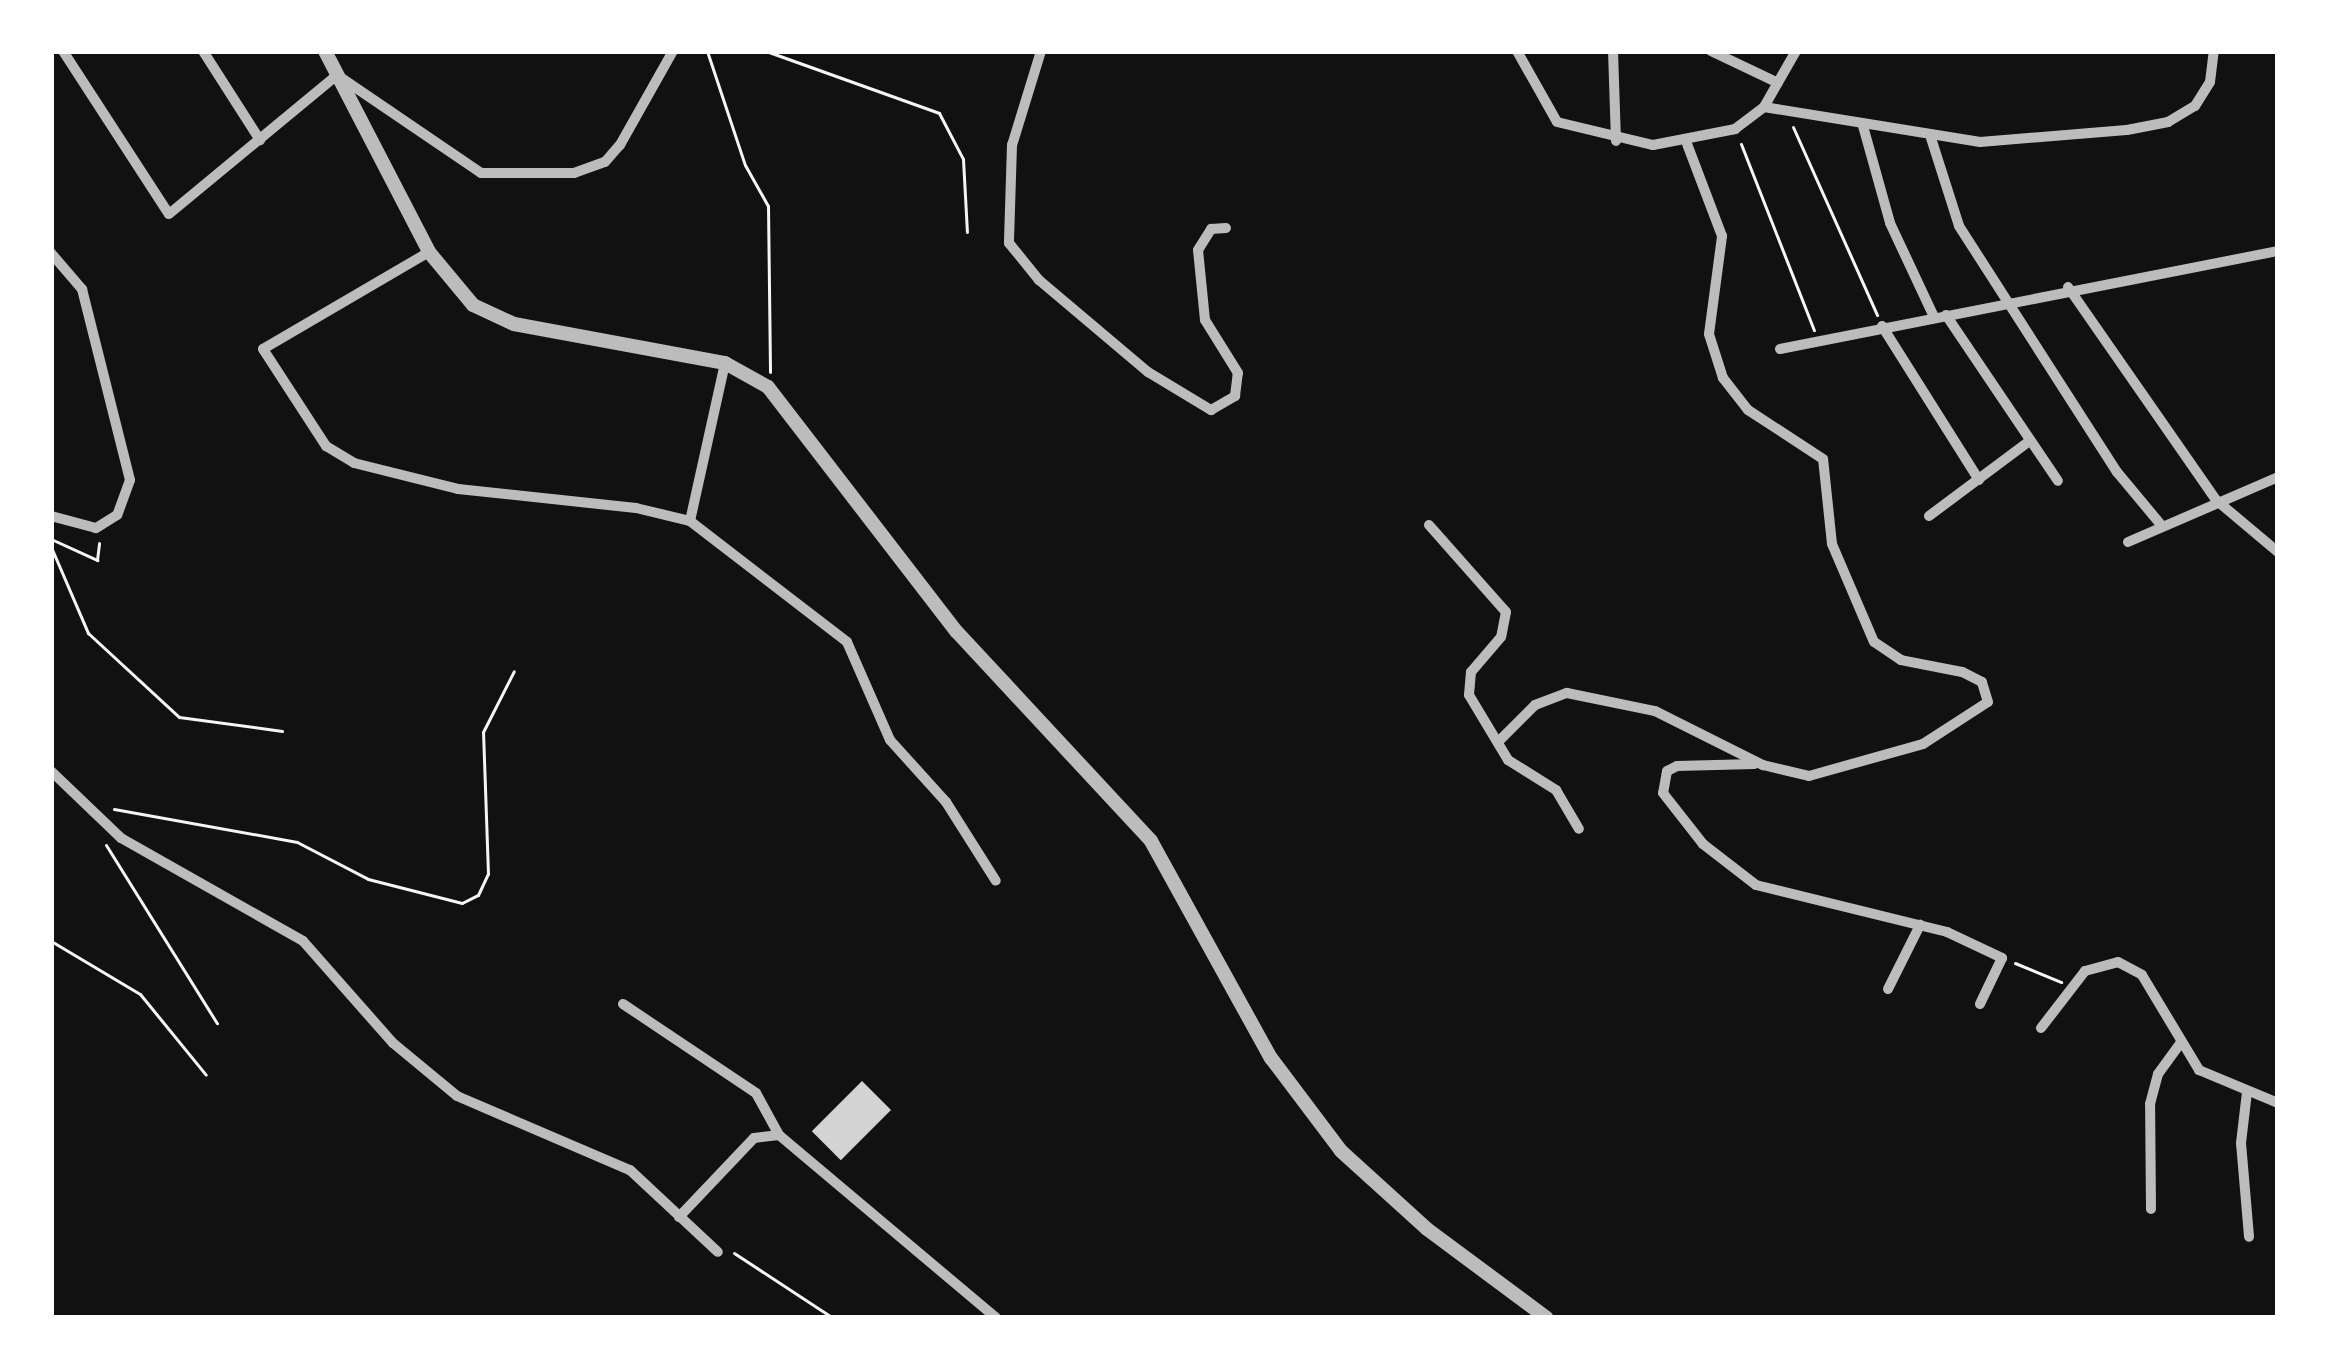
<!DOCTYPE html>
<html>
<head>
<meta charset="utf-8">
<style>
	body { margin:0 }
	#map { position:relative; width:2329px; height:1369px; overflow:hidden; background:#111; font-family:"Crimson Pro",serif }
	div>[style] { position:absolute }
	[style*='--x'] { left:calc(var(--x)*1px); top:calc(var(--y)*1px); width:calc(var(--w)*1px); rotate:calc(var(--a)*1deg) }
	.building>* { inset:0; background:#d3d3d3; transform-origin:0 0 }
	.path>* { height:3px; margin:-1.5px; padding:0 1.5px; transform-origin:1.5px; border-radius:1.5px; background:#f5f5f5 }
	.minor>* { height:10px; margin:-5px; padding:0 5px; transform-origin:5px; border-radius:5px; background:#bcbcbc }
	.tertiary>* { height:14px; margin:-7px; padding:0 7px; transform-origin:7px; border-radius:7px; background:#bcbcbc }
	span { translate:-50% -50%; white-space:nowrap; text-align:center; line-height:1.15; -webkit-text-stroke:10px #fff; paint-order:stroke }
	.frame { position:absolute; inset:0; border:54px solid #fff; pointer-events:none }
</style>
</head>
<body>
<div id="map">
	<div class="building">
		<div style="left:862px;top:1081px;width:41px;height:71px;rotate:45deg"></div>
	</div>
	<div class="path">
		<div style="--x:707;--y:51;--w:120;--a:71.6"></div>
		<div style="--x:745;--y:165;--w:47;--a:60.7"></div>
		<div style="--x:768;--y:206;--w:166;--a:89.3"></div>
		<div style="--x:766;--y:51;--w:184;--a:19.7"></div>
		<div style="--x:939;--y:113;--w:52;--a:62.4"></div>
		<div style="--x:963;--y:159;--w:73;--a:86.9"></div>
		<div style="--x:1793;--y:127;--w:206;--a:65.9"></div>
		<div style="--x:1741;--y:144;--w:200;--a:68.6"></div>
		<div style="--x:51;--y:539;--w:51;--a:24.5"></div>
		<div style="--x:97;--y:560;--w:17;--a:-83"></div>
		<div style="--x:51;--y:547;--w:94;--a:66.7"></div>
		<div style="--x:88;--y:633;--w:124;--a:42.7"></div>
		<div style="--x:179;--y:717;--w:104;--a:7.7"></div>
		<div style="--x:114;--y:809;--w:186;--a:10.2"></div>
		<div style="--x:297;--y:842;--w:80;--a:27.5"></div>
		<div style="--x:368;--y:879;--w:97;--a:14.3"></div>
		<div style="--x:462;--y:903;--w:18;--a:-27"></div>
		<div style="--x:478;--y:895;--w:23;--a:-65"></div>
		<div style="--x:488;--y:874;--w:142;--a:-92"></div>
		<div style="--x:483;--y:732;--w:68;--a:-63.1"></div>
		<div style="--x:106;--y:845;--w:210;--a:58.1"></div>
		<div style="--x:51;--y:941;--w:104;--a:30.8"></div>
		<div style="--x:140;--y:994;--w:104;--a:50.8"></div>
		<div style="--x:2015;--y:963;--w:50;--a:22.4"></div>
		<div style="--x:734;--y:1253;--w:118;--a:33.3"></div>
	</div>
	<div class="minor">
		<div style="--x:63;--y:51;--w:194;--a:57"></div>
		<div style="--x:169;--y:214;--w:218;--a:-39.6"></div>
		<div style="--x:337;--y:75;--w:174;--a:34.2"></div>
		<div style="--x:481;--y:173;--w:93;--a:0"></div>
		<div style="--x:574;--y:173;--w:33;--a:-20"></div>
		<div style="--x:605;--y:162;--w:23;--a:-49"></div>
		<div style="--x:620;--y:145;--w:108;--a:-60.6"></div>
		<div style="--x:203;--y:51;--w:106;--a:57.4"></div>
		<div style="--x:1041;--y:51;--w:98;--a:107.1"></div>
		<div style="--x:1012;--y:145;--w:98;--a:91.8"></div>
		<div style="--x:1009;--y:243;--w:48;--a:51"></div>
		<div style="--x:1039;--y:280;--w:143;--a:40.2"></div>
		<div style="--x:1148;--y:372;--w:74;--a:31.1"></div>
		<div style="--x:1211;--y:410;--w:28;--a:-30"></div>
		<div style="--x:1235;--y:396;--w:23;--a:-83"></div>
		<div style="--x:1238;--y:373;--w:62;--a:-121.9"></div>
		<div style="--x:1205;--y:320;--w:70;--a:-95.7"></div>
		<div style="--x:1198;--y:250;--w:25;--a:-58"></div>
		<div style="--x:1211;--y:229;--w:15;--a:-4"></div>
		<div style="--x:1517;--y:51;--w:81;--a:60.6"></div>
		<div style="--x:1557;--y:122;--w:99;--a:13.5"></div>
		<div style="--x:1653;--y:145;--w:84;--a:-11"></div>
		<div style="--x:1735;--y:129;--w:36;--a:-37"></div>
		<div style="--x:1764;--y:107;--w:64;--a:-60.3"></div>
		<div style="--x:1613;--y:51;--w:90;--a:88.1"></div>
		<div style="--x:1711;--y:51;--w:74;--a:25.5"></div>
		<div style="--x:1764;--y:107;--w:219;--a:9.2"></div>
		<div style="--x:1980;--y:142;--w:147;--a:-4.7"></div>
		<div style="--x:2127;--y:130;--w:42;--a:-11"></div>
		<div style="--x:2168;--y:122;--w:31;--a:-31"></div>
		<div style="--x:2195;--y:106;--w:28;--a:-58"></div>
		<div style="--x:2210;--y:82;--w:31;--a:-83"></div>
		<div style="--x:1863;--y:126;--w:101;--a:74.4"></div>
		<div style="--x:1890;--y:223;--w:104;--a:64.9"></div>
		<div style="--x:1931;--y:138;--w:92;--a:72.3"></div>
		<div style="--x:1959;--y:226;--w:292;--a:57.3"></div>
		<div style="--x:2117;--y:472;--w:70;--a:50.2"></div>
		<div style="--x:429;--y:252;--w:192;--a:149.7"></div>
		<div style="--x:263;--y:349;--w:116;--a:57"></div>
		<div style="--x:326;--y:446;--w:33;--a:31"></div>
		<div style="--x:354;--y:463;--w:107;--a:14"></div>
		<div style="--x:458;--y:489;--w:179;--a:6.1"></div>
		<div style="--x:636;--y:508;--w:56;--a:13.5"></div>
		<div style="--x:690;--y:521;--w:198;--a:37.6"></div>
		<div style="--x:847;--y:642;--w:107;--a:66.3"></div>
		<div style="--x:890;--y:740;--w:84;--a:47.9"></div>
		<div style="--x:946;--y:802;--w:93;--a:57.7"></div>
		<div style="--x:51;--y:253;--w:48;--a:49.3"></div>
		<div style="--x:82;--y:289;--w:197;--a:75.9"></div>
		<div style="--x:130;--y:480;--w:37;--a:110"></div>
		<div style="--x:117;--y:515;--w:25;--a:148"></div>
		<div style="--x:96;--y:528;--w:47;--a:-165.1"></div>
		<div style="--x:2068;--y:287;--w:259;--a:55.2"></div>
		<div style="--x:2216;--y:500;--w:81;--a:40"></div>
		<div style="--x:1946;--y:315;--w:200;--a:56"></div>
		<div style="--x:1882;--y:326;--w:182;--a:57.8"></div>
		<div style="--x:1780;--y:349;--w:508;--a:-11.13"></div>
		<div style="--x:1929;--y:516;--w:122;--a:-36.7"></div>
		<div style="--x:690;--y:521;--w:162;--a:-77.5"></div>
		<div style="--x:1429;--y:525;--w:116;--a:48.5"></div>
		<div style="--x:1506;--y:612;--w:25;--a:101"></div>
		<div style="--x:1501;--y:637;--w:46;--a:130.6"></div>
		<div style="--x:1471;--y:672;--w:23;--a:95"></div>
		<div style="--x:1469;--y:695;--w:76;--a:59"></div>
		<div style="--x:1508;--y:760;--w:57;--a:32"></div>
		<div style="--x:1556;--y:790;--w:45;--a:59.5"></div>
		<div style="--x:2128;--y:542;--w:163;--a:-23.4"></div>
		<div style="--x:1498;--y:742;--w:52;--a:-45"></div>
		<div style="--x:1535;--y:705;--w:34;--a:-21"></div>
		<div style="--x:1567;--y:693;--w:90;--a:11.6"></div>
		<div style="--x:1655;--y:711;--w:121;--a:26.6"></div>
		<div style="--x:1763;--y:765;--w:47;--a:13.4"></div>
		<div style="--x:1809;--y:776;--w:118;--a:-15.7"></div>
		<div style="--x:1923;--y:744;--w:77;--a:-32.9"></div>
		<div style="--x:1988;--y:702;--w:21;--a:-107"></div>
		<div style="--x:1982;--y:682;--w:22;--a:-153"></div>
		<div style="--x:1962;--y:672;--w:62;--a:-168.9"></div>
		<div style="--x:1901;--y:660;--w:32;--a:-146"></div>
		<div style="--x:1874;--y:642;--w:107;--a:-113.2"></div>
		<div style="--x:1832;--y:544;--w:85;--a:-96"></div>
		<div style="--x:1823;--y:459;--w:90;--a:-146.8"></div>
		<div style="--x:1748;--y:410;--w:41;--a:-128"></div>
		<div style="--x:1723;--y:378;--w:46;--a:-107.7"></div>
		<div style="--x:1709;--y:334;--w:99;--a:-82.4"></div>
		<div style="--x:1722;--y:236;--w:98;--a:-110.8"></div>
		<div style="--x:1754;--y:764;--w:77;--a:178.5"></div>
		<div style="--x:1677;--y:766;--w:11;--a:153"></div>
		<div style="--x:1667;--y:771;--w:22;--a:100"></div>
		<div style="--x:1663;--y:793;--w:65;--a:51.9"></div>
		<div style="--x:1703;--y:844;--w:67;--a:37.7"></div>
		<div style="--x:1756;--y:885;--w:197;--a:13.8"></div>
		<div style="--x:1947;--y:932;--w:61;--a:25.3"></div>
		<div style="--x:2002;--y:958;--w:51;--a:115.6"></div>
		<div style="--x:51;--y:771;--w:97;--a:43.7"></div>
		<div style="--x:121;--y:838;--w:209;--a:29.5"></div>
		<div style="--x:303;--y:941;--w:136;--a:48.6"></div>
		<div style="--x:393;--y:1043;--w:83;--a:39.6"></div>
		<div style="--x:457;--y:1096;--w:188;--a:23.2"></div>
		<div style="--x:630;--y:1170;--w:120;--a:43"></div>
		<div style="--x:1888;--y:989;--w:72;--a:-63.4"></div>
		<div style="--x:623;--y:1004;--w:160;--a:33.8"></div>
		<div style="--x:756;--y:1093;--w:48;--a:61.3"></div>
		<div style="--x:2041;--y:1028;--w:72;--a:-52.3"></div>
		<div style="--x:2085;--y:971;--w:34;--a:-15"></div>
		<div style="--x:2118;--y:962;--w:27;--a:28"></div>
		<div style="--x:2142;--y:975;--w:111;--a:59"></div>
		<div style="--x:2199;--y:1070;--w:86;--a:22.7"></div>
		<div style="--x:2247;--y:1092;--w:51;--a:96.7"></div>
		<div style="--x:2241;--y:1143;--w:94;--a:85.1"></div>
		<div style="--x:779;--y:1135;--w:284;--a:40.1"></div>
		<div style="--x:2151;--y:1209;--w:105;--a:-90.5"></div>
		<div style="--x:2150;--y:1104;--w:31;--a:-75"></div>
		<div style="--x:2158;--y:1074;--w:39;--a:-54"></div>
		<div style="--x:679;--y:1217;--w:109;--a:-46.5"></div>
		<div style="--x:754;--y:1138;--w:25;--a:-7"></div>
	</div>
	<div class="tertiary">
		<div style="--x:325;--y:51;--w:226;--a:62.6"></div>
		<div style="--x:429;--y:252;--w:69;--a:50.3"></div>
		<div style="--x:473;--y:305;--w:45;--a:24.9"></div>
		<div style="--x:514;--y:324;--w:215;--a:10.5"></div>
		<div style="--x:725;--y:363;--w:49;--a:29.2"></div>
		<div style="--x:768;--y:387;--w:309;--a:52.4"></div>
		<div style="--x:957;--y:632;--w:285;--a:47.1"></div>
		<div style="--x:1151;--y:841;--w:248;--a:61.1"></div>
		<div style="--x:1271;--y:1058;--w:116;--a:53"></div>
		<div style="--x:1341;--y:1151;--w:116;--a:42.2"></div>
		<div style="--x:1427;--y:1229;--w:149;--a:36.6"></div>
	</div>
	<div class="frame"></div>
</div>
</body>
</html>
